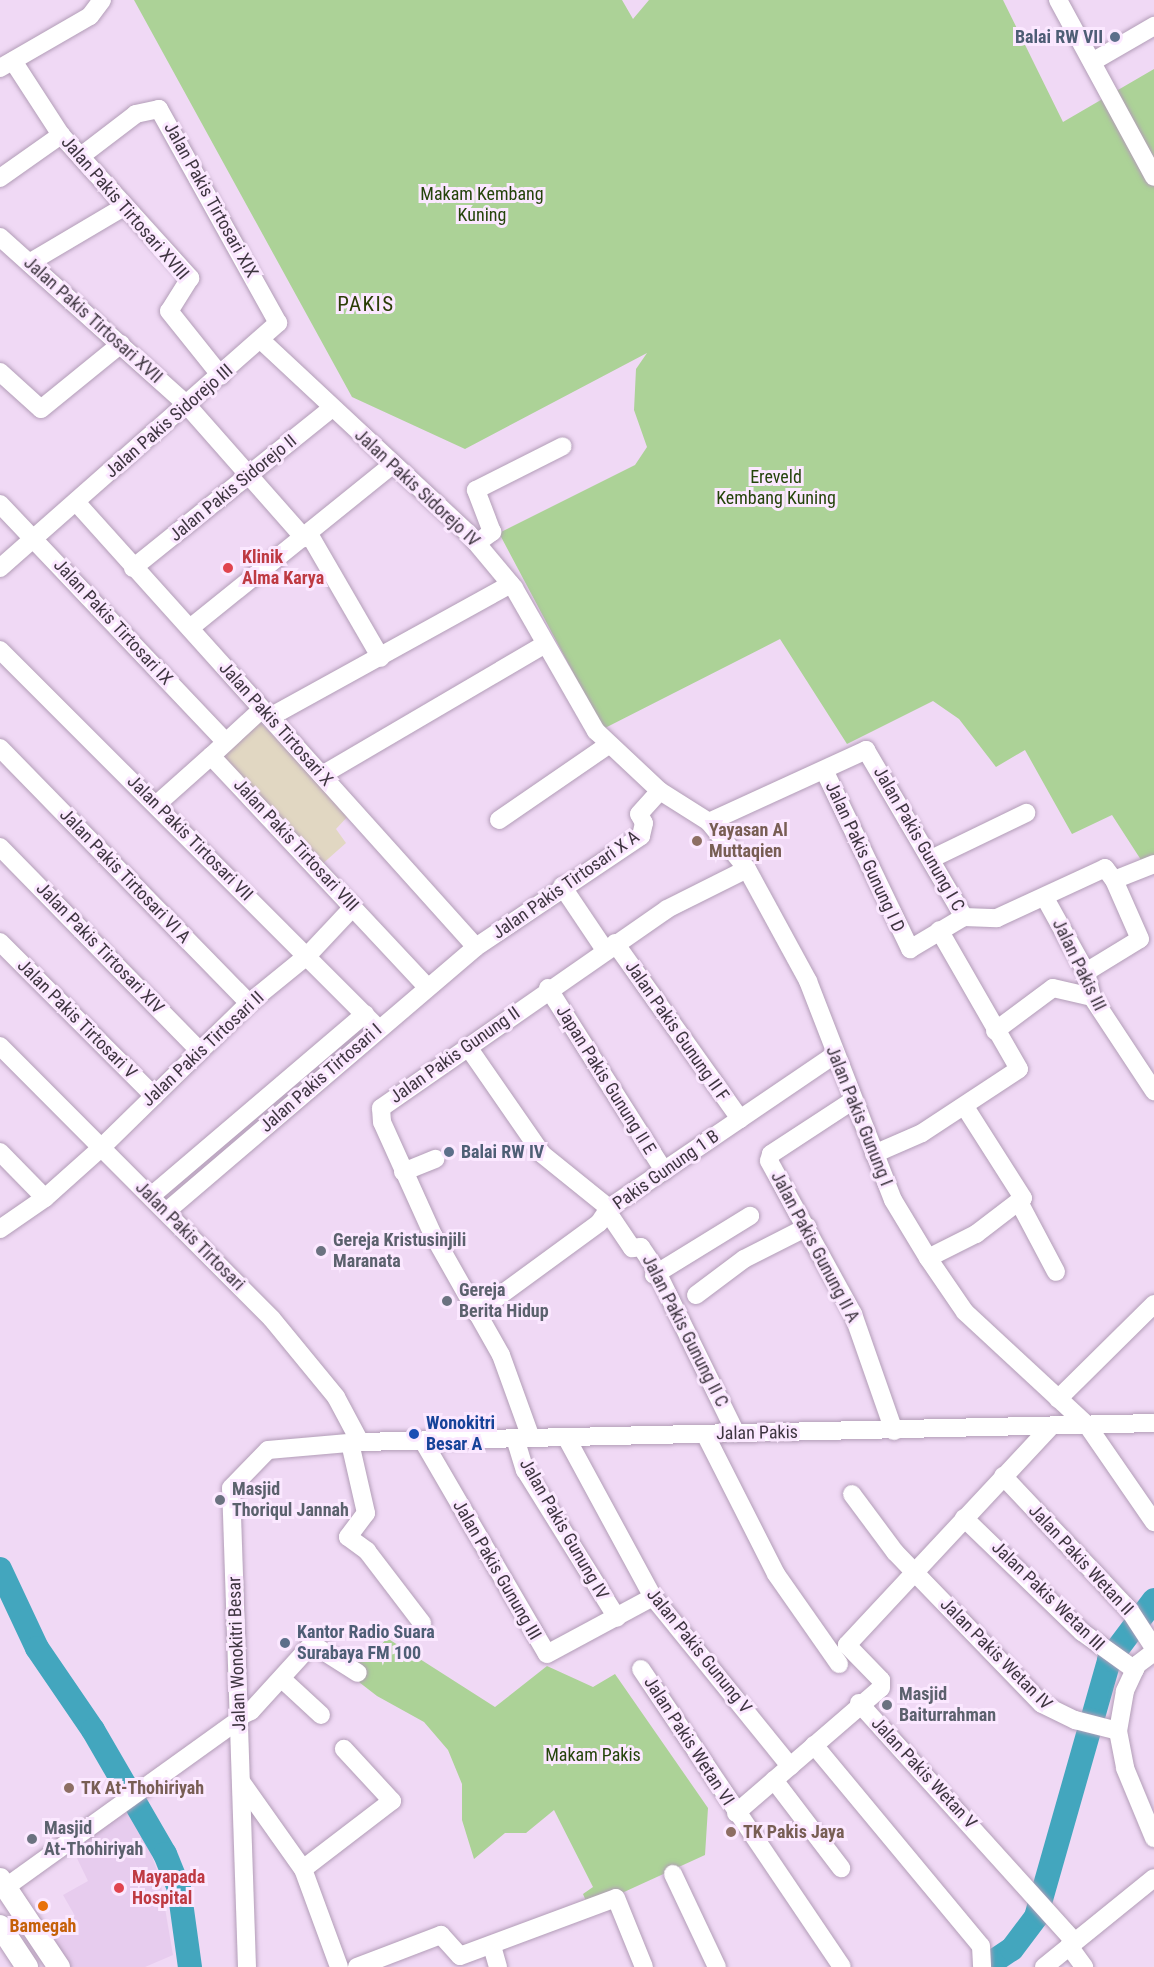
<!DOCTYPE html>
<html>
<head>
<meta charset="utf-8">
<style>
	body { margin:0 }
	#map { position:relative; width:1154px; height:1967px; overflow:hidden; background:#f0d9f5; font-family:"Roboto Condensed",sans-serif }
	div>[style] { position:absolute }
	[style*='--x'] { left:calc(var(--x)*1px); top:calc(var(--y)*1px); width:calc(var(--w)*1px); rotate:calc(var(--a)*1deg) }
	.built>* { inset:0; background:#e7ccee }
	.education>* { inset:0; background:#e1d7c2 }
	.green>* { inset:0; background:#acd297 }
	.river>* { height:24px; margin:-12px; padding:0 12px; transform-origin:12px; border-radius:12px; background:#43a6be }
	.roads { filter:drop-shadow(0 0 2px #b29db7) drop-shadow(0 0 2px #b29db7) }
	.minor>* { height:18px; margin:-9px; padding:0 9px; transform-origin:9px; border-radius:9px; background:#fff }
	.major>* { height:22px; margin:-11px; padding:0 11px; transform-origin:11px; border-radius:11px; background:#fff }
	.dots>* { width:16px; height:16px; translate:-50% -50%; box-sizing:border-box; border:3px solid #fbe8ff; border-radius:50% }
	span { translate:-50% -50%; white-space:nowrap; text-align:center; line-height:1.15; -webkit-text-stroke:6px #fbe8ff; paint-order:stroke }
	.service-label { font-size:18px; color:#4e5e75; font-weight:700 }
	.right { translate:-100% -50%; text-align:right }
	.left { translate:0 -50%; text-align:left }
	.park-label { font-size:18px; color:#24440a }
	.street-label { font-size:18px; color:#3e3540 }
	.health-label { font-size:18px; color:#be3a42; font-weight:700 }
	.education-label { font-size:18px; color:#785e54; font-weight:700 }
	.worship-label { font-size:18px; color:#5b616d; font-weight:700 }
	.transit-label { font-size:18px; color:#164399; font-weight:700 }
	.food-label { font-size:18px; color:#c56008; font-weight:700 }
	.quarter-label { font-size:21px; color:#2c3e07; letter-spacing:1.5px }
</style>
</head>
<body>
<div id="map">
	<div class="built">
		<div style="clip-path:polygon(125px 1807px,145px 1836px,160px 1879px,173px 1955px,145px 1967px,71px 1967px,47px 1933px,75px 1916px,63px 1895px,88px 1881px,72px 1848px)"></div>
	</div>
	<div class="education">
		<div style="clip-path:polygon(256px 718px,349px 815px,336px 829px,346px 843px,320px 866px,220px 758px)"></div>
	</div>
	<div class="green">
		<div style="clip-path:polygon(134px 0,622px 0,633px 19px,649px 0,1003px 0,1063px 122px,1154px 69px,1154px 858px,1143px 863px,1112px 815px,1072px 834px,1025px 750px,996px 767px,959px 719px,933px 701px,847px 744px,780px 639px,603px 729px,499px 533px,635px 465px,647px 447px,634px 410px,636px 369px,647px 353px,465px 449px,352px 397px)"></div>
		<div style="clip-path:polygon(387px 1638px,495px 1707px,547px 1666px,593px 1687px,615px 1674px,708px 1808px,705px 1855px,589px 1908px,583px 1894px,593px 1887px,554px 1810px,526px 1833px,505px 1833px,474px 1859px,462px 1820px,462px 1784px,448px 1750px,424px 1722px,377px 1696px,315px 1648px,369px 1659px)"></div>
	</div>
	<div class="river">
		<div style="--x:0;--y:1569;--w:87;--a:64.9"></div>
		<div style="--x:37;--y:1648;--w:99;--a:55.7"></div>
		<div style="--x:93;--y:1730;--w:143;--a:59.9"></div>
		<div style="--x:165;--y:1854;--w:37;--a:68"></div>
		<div style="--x:179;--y:1888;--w:80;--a:82.1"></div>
		<div style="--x:985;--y:1967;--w:32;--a:-34"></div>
		<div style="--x:1012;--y:1949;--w:40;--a:-53"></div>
		<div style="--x:1036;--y:1917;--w:267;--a:-74.1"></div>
		<div style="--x:1109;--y:1660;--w:75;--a:-53.1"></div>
	</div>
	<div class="roads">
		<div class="minor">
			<div style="--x:1058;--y:0;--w:201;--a:61.5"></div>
			<div style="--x:13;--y:61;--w:88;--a:57"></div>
			<div style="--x:61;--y:135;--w:193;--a:47.9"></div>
			<div style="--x:190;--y:278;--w:39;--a:122"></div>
			<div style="--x:169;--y:311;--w:83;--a:51.3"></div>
			<div style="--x:1092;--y:62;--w:72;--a:-30.1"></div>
			<div style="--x:0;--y:68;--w:104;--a:-30"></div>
			<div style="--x:90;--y:16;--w:20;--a:-53"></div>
			<div style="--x:0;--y:178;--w:75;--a:-35.2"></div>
			<div style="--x:0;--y:237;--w:250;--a:41.9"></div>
			<div style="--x:186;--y:404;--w:179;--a:48.6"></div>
			<div style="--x:29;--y:263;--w:108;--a:-30.6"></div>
			<div style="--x:263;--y:342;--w:280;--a:43"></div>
			<div style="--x:468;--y:533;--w:72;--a:50.1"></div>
			<div style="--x:514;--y:588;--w:165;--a:60.2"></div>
			<div style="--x:596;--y:731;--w:88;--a:43.2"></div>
			<div style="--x:660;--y:791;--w:58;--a:32.3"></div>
			<div style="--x:709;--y:822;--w:60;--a:51"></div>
			<div style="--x:747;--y:869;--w:128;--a:61.4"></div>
			<div style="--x:808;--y:981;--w:235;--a:68.8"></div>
			<div style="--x:893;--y:1200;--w:68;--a:58.9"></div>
			<div style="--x:928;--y:1258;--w:65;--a:55.6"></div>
			<div style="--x:965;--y:1312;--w:166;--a:42.8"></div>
			<div style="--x:1087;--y:1425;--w:118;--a:55.4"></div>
			<div style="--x:0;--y:372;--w:55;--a:42.1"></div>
			<div style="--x:41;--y:409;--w:103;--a:-39.1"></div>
			<div style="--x:76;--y:502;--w:598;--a:48.05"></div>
			<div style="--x:0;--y:504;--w:327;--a:46.5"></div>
			<div style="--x:309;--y:534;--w:143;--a:59.9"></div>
			<div style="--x:477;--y:543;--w:19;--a:-36"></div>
			<div style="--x:492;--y:532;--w:45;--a:-110.9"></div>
			<div style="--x:476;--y:490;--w:97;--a:-26.8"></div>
			<div style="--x:0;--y:568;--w:371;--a:-41.4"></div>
			<div style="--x:278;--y:323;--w:245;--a:-119.1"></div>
			<div style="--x:159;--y:109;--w:24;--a:168"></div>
			<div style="--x:136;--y:114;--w:69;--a:142.6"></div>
			<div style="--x:133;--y:568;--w:255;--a:-38.8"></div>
			<div style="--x:190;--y:628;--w:258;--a:-38.9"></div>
			<div style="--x:0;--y:650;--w:535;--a:45"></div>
			<div style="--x:262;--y:709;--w:69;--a:137.3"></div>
			<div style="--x:211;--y:756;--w:316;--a:46.9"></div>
			<div style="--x:270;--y:717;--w:275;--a:-28.9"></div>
			<div style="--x:0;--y:748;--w:356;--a:45.7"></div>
			<div style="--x:824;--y:770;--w:199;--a:64.3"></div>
			<div style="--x:910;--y:949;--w:63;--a:-30.7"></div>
			<div style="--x:964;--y:917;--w:33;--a:2"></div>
			<div style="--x:997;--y:918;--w:119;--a:-24.8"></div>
			<div style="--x:1105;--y:868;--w:15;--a:53"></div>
			<div style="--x:1114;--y:880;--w:43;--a:-21.8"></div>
			<div style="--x:322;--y:775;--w:257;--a:-30.4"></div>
			<div style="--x:156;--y:805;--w:74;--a:-41.7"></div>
			<div style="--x:499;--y:820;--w:132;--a:-34.5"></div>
			<div style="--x:709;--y:822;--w:173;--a:-24.6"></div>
			<div style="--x:866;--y:750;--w:194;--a:59.6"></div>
			<div style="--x:0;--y:847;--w:284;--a:45.6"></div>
			<div style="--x:931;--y:859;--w:106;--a:-25.8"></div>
			<div style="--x:562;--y:886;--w:77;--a:56.1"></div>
			<div style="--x:1045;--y:898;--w:85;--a:61"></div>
			<div style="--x:1086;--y:972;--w:26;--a:77"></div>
			<div style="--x:1092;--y:997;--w:113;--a:56.6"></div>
			<div style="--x:0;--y:942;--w:218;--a:45"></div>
			<div style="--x:615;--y:943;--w:216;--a:54.6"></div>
			<div style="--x:1086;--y:972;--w:63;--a:-31.4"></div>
			<div style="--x:1140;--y:939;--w:64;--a:-113.8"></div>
			<div style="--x:548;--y:988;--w:217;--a:57.6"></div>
			<div style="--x:995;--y:1031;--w:72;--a:-36.6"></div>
			<div style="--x:1053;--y:988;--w:40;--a:13"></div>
			<div style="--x:0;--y:1046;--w:385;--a:45.1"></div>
			<div style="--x:272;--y:1319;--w:101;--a:50.6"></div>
			<div style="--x:336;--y:1397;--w:51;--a:61.9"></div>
			<div style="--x:468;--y:1047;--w:130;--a:55.3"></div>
			<div style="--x:542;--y:1154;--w:86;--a:38.9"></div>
			<div style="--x:852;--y:1101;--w:97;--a:146.8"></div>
			<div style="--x:771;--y:1154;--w:7;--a:106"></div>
			<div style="--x:769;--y:1161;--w:175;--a:61.2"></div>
			<div style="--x:853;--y:1314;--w:124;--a:70.7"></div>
			<div style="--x:0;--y:1152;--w:64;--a:45.6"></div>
			<div style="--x:874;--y:1154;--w:52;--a:-23.6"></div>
			<div style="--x:922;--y:1133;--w:116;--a:-33.4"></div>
			<div style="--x:1019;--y:1069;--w:160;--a:-119.9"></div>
			<div style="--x:403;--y:1172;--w:35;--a:-22"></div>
			<div style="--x:151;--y:1196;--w:281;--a:-40.4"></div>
			<div style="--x:1019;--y:1202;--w:79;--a:62.1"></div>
			<div style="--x:167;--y:1211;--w:406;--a:-40.5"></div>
			<div style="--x:476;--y:947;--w:199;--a:-33.9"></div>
			<div style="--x:641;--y:836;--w:13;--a:-77"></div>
			<div style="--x:644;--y:823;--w:10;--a:-119"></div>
			<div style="--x:639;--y:814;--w:31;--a:-48"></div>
			<div style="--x:607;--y:1211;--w:45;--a:56"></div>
			<div style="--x:632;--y:1248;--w:9;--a:-6"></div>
			<div style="--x:641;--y:1247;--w:25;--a:56"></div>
			<div style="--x:655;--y:1268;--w:184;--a:63.9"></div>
			<div style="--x:0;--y:1229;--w:55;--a:-34.6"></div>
			<div style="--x:45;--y:1198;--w:76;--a:-41.8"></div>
			<div style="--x:102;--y:1147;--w:206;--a:-44.4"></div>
			<div style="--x:249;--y:1003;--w:76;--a:-39.1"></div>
			<div style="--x:308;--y:955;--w:66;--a:-46.8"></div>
			<div style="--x:928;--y:1258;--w:54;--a:-26.6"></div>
			<div style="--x:976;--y:1234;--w:59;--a:-37.5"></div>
			<div style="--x:1023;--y:1198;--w:108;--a:-122.5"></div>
			<div style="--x:654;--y:1275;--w:113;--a:-31.6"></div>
			<div style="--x:696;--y:1295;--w:60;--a:-36.9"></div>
			<div style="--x:744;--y:1259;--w:71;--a:-26.9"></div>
			<div style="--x:476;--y:1313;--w:152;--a:-36.2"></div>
			<div style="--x:599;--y:1223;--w:18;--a:-56"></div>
			<div style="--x:609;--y:1208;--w:271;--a:-34.2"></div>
			<div style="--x:1058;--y:1399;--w:135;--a:-44.7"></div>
			<div style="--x:705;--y:1434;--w:157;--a:63.1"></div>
			<div style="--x:776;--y:1574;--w:110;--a:55"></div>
			<div style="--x:566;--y:1437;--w:182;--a:61.5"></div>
			<div style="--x:653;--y:1597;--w:218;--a:51"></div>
			<div style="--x:515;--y:1438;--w:34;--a:73"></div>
			<div style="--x:525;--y:1470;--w:174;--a:58.1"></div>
			<div style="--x:531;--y:1438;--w:88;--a:-109.9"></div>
			<div style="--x:501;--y:1355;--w:138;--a:-119.5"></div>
			<div style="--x:433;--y:1235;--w:124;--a:-114.3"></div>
			<div style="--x:382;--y:1122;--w:14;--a:-94"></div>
			<div style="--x:381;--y:1108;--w:348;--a:-34.8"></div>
			<div style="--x:667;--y:909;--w:89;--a:-26.6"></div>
			<div style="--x:423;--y:1441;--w:246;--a:59.8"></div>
			<div style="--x:547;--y:1654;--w:120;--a:-28.3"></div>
			<div style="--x:350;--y:1443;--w:72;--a:77.1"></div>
			<div style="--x:366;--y:1513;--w:30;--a:127"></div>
			<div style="--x:348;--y:1537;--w:24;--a:36"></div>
			<div style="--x:367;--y:1551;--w:91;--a:52.6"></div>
			<div style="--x:1003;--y:1476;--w:185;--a:46.7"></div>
			<div style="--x:1130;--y:1611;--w:44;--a:57"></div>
			<div style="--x:852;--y:1494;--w:72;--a:53.4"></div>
			<div style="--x:895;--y:1552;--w:211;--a:46"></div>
			<div style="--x:1042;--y:1704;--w:37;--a:26"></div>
			<div style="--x:1075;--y:1720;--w:44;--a:14.3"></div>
			<div style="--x:964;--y:1518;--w:164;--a:44"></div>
			<div style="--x:1082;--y:1632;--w:65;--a:35.6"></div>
			<div style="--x:1154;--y:1652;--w:21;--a:143"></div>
			<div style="--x:1137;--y:1665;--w:29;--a:115"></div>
			<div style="--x:1125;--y:1691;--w:41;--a:99.9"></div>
			<div style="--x:1118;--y:1731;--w:38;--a:79"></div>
			<div style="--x:1125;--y:1768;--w:76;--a:67.5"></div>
			<div style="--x:641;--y:1669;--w:359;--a:56"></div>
			<div style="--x:282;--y:1679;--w:53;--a:42.7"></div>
			<div style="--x:859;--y:1703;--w:322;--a:47.9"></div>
			<div style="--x:240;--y:1716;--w:12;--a:-24"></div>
			<div style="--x:251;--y:1711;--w:91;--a:-47.7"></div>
			<div style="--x:312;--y:1644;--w:54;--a:32.2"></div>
			<div style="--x:814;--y:1745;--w:261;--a:50.3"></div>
			<div style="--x:981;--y:1946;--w:21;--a:87"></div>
			<div style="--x:774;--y:1780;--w:111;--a:52.7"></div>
			<div style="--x:242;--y:1783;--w:105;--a:54.7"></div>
			<div style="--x:303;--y:1869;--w:104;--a:69.8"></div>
			<div style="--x:736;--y:1813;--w:191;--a:-40.8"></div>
			<div style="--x:881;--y:1688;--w:8;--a:-90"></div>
			<div style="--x:881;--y:1680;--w:49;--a:-134.2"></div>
			<div style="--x:847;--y:1645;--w:298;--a:-47"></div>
			<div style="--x:303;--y:1869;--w:112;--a:-37.4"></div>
			<div style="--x:392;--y:1801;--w:71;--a:-132.7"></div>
			<div style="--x:673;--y:1874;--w:103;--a:64.7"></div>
			<div style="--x:6;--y:1887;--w:288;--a:-35.7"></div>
			<div style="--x:492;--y:1946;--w:22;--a:74"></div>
			<div style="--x:1069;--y:1946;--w:26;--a:54"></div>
			<div style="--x:247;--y:1967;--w:479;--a:-91.9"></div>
			<div style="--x:231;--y:1488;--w:53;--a:-45.8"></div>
			<div style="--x:268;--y:1450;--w:92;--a:-5"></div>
			<div style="--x:360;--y:1442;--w:794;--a:-1.37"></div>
			<div style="--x:357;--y:1967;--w:90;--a:-20.9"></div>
			<div style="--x:441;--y:1935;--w:28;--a:48"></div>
			<div style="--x:460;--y:1956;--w:166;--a:-20.4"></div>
			<div style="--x:616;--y:1898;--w:74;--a:67.9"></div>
			<div style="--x:1044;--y:1967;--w:141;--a:-39"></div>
		</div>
		<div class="major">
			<div style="--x:0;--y:1879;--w:106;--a:56.2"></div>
			<div style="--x:0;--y:1926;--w:49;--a:56.6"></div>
		</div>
	</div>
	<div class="dots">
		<div style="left:1115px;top:37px;background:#5c6f8a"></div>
		<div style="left:228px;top:568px;background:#e0444e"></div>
		<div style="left:697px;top:841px;background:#8d6e63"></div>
		<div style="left:449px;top:1152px;background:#5c6f8a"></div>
		<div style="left:321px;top:1251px;background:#6b7280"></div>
		<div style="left:447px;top:1301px;background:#6b7280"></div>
		<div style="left:414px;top:1434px;background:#1a4fb4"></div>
		<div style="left:220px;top:1500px;background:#6b7280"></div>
		<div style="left:285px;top:1643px;background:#5c6f8a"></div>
		<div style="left:887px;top:1705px;background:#6b7280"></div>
		<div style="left:69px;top:1788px;background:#8d6e63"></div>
		<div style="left:731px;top:1832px;background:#8d6e63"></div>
		<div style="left:32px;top:1839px;background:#6b7280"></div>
		<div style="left:119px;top:1888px;background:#e0444e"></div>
		<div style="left:43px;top:1906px;background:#e8710a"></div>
	</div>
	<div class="service-label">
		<span class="right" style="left:1103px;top:37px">Balai RW VII</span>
		<span class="left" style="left:461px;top:1152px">Balai RW IV</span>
		<span class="left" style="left:297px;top:1643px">Kantor Radio Suara<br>Surabaya FM 100</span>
	</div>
	<div class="park-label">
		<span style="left:482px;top:205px">Makam Kembang<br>Kuning</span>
		<span style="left:776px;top:488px">Ereveld<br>Kembang Kuning</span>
		<span style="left:593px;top:1755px">Makam Pakis</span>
	</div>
	<div class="street-label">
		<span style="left:211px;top:200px;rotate:61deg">Jalan Pakis Tirtosari XIX</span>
		<span style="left:125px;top:208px;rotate:49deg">Jalan Pakis Tirtosari XVIII</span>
		<span style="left:93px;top:320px;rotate:42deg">Jalan Pakis Tirtosari XVII</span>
		<span style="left:169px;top:421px;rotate:-41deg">Jalan Pakis Sidorejo III</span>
		<span style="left:233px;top:488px;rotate:-39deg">Jalan Pakis Sidorejo II</span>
		<span style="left:417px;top:488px;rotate:43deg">Jalan Pakis Sidorejo IV</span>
		<span style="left:113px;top:622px;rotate:47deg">Jalan Pakis Tirtosari IX</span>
		<span style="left:276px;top:724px;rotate:48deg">Jalan Pakis Tirtosari X</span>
		<span style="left:190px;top:838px;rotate:45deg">Jalan Pakis Tirtosari VII</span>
		<span style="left:919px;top:839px;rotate:60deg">Jalan Pakis Gunung I C</span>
		<span style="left:296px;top:845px;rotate:47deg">Jalan Pakis Tirtosari VIII</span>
		<span style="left:865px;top:857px;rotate:65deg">Jalan Pakis Gunung I D</span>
		<span style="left:125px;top:876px;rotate:46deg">Jalan Pakis Tirtosari VI A</span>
		<span style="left:566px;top:885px;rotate:-35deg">Jalan Pakis Tirtosari X A</span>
		<span style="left:100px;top:948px;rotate:46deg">Jalan Pakis Tirtosari XIV</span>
		<span style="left:1079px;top:965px;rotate:64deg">Jalan Pakis III</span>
		<span style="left:77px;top:1019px;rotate:45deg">Jalan Pakis Tirtosari V</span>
		<span style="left:677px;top:1031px;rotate:55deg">Jalan Pakis Gunung II F</span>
		<span style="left:203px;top:1049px;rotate:-43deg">Jalan Pakis Tirtosari II</span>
		<span style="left:455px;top:1055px;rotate:-35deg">Jalan Pakis Gunung II</span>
		<span style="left:321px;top:1078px;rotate:-41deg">Jalan Pakis Tirtosari I</span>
		<span style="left:606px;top:1080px;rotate:58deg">Japan Pakis Gunung II E</span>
		<span style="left:859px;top:1116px;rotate:68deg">Jalan Pakis Gunung I</span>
		<span style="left:666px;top:1170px;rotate:-35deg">Pakis Gunung 1 B</span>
		<span style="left:190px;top:1236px;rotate:45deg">Jalan Pakis Tirtosari</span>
		<span style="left:815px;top:1247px;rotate:62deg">Jalan Pakis Gunung II A</span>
		<span style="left:685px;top:1331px;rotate:63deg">Jalan Pakis Gunung II C</span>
		<span style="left:757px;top:1433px;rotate:-1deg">Jalan Pakis</span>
		<span style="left:564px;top:1529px;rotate:60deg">Jalan Pakis Gunung IV</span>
		<span style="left:1081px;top:1560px;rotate:47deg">Jalan Pakis Wetan II</span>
		<span style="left:497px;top:1570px;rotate:60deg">Jalan Pakis Gunung III</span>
		<span style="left:1048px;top:1596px;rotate:44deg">Jalan Pakis Wetan III</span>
		<span style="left:699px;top:1651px;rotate:51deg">Jalan Pakis Gunung V</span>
		<span style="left:237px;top:1654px;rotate:-92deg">Jalan Wonokitri Besar</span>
		<span style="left:996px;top:1654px;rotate:45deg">Jalan Pakis Wetan IV</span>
		<span style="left:689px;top:1741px;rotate:57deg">Jalan Pakis Wetan VI</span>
		<span style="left:924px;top:1773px;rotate:47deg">Jalan Pakis Wetan V</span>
	</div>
	<div class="health-label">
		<span class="left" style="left:242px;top:568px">Klinik<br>Alma Karya</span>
		<span class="left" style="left:132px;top:1888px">Mayapada<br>Hospital</span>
	</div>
	<div class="education-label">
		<span class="left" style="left:709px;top:841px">Yayasan Al<br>Muttaqien</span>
		<span class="left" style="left:81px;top:1788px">TK At-Thohiriyah</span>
		<span class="left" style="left:743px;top:1832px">TK Pakis Jaya</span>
	</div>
	<div class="worship-label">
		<span class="left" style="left:333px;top:1251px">Gereja Kristusinjili<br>Maranata</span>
		<span class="left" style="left:459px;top:1301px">Gereja<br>Berita Hidup</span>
		<span class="left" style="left:232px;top:1500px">Masjid<br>Thoriqul Jannah</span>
		<span class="left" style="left:899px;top:1705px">Masjid<br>Baiturrahman</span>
		<span class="left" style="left:44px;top:1839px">Masjid<br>At-Thohiriyah</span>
	</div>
	<div class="transit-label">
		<span class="left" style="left:426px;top:1434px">Wonokitri<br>Besar A</span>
	</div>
	<div class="food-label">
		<span style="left:43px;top:1926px">Bamegah</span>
	</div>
	<div class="quarter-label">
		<span style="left:366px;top:304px">PAKIS</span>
	</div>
</div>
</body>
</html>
